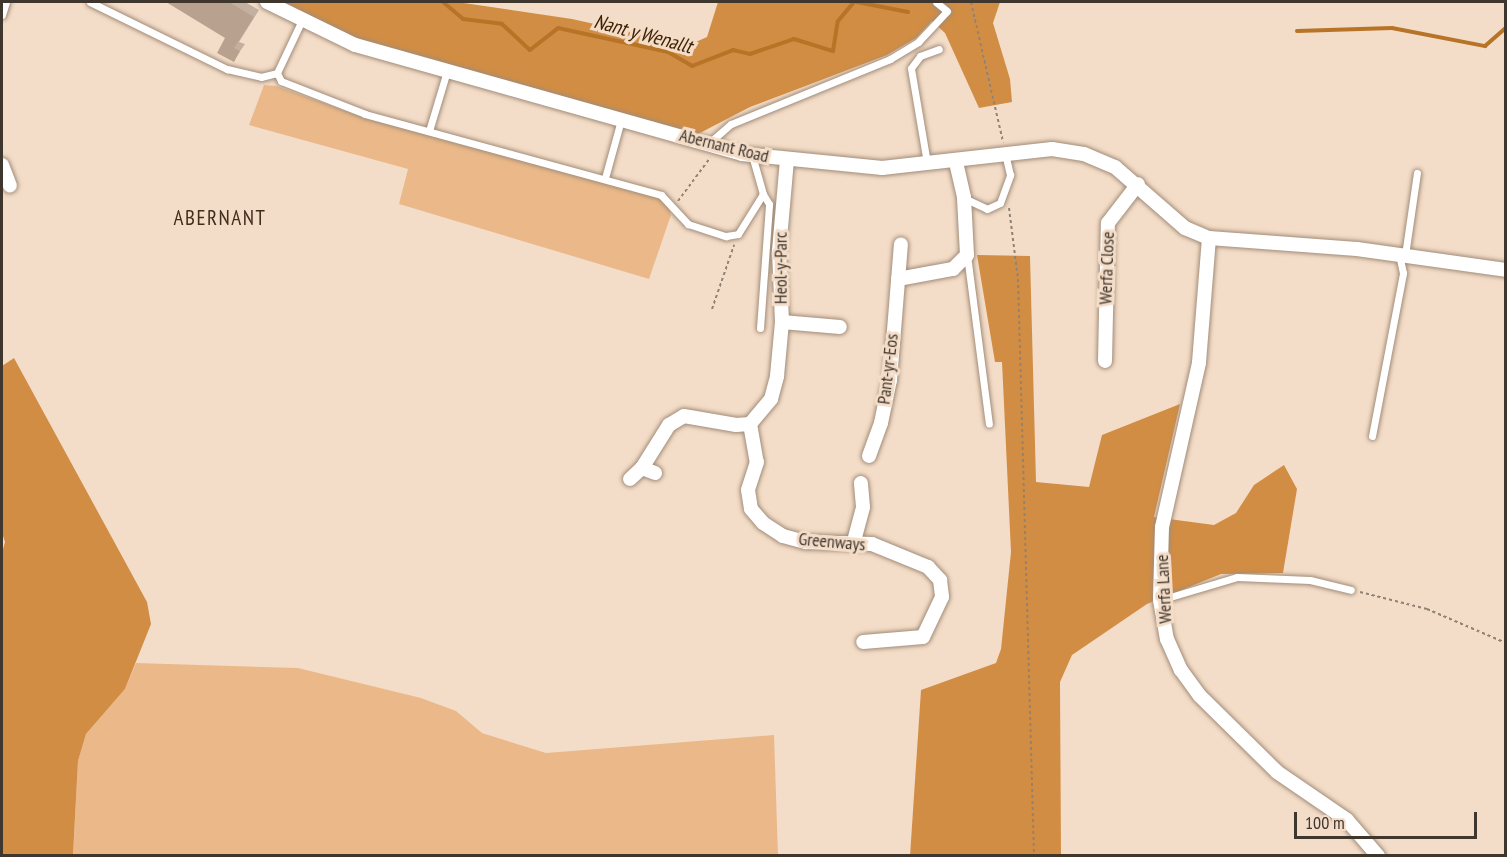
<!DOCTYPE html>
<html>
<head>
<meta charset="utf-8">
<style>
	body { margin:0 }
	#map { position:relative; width:1507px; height:857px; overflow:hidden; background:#f4ddc8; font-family:"PT Sans Narrow",sans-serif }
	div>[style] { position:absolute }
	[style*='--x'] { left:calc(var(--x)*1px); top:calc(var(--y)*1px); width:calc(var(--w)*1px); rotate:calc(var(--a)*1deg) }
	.green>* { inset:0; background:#ebb989 }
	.forest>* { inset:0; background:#d28d44 }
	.shadow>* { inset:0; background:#0003 }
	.stream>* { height:4px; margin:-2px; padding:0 2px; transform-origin:2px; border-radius:2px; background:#b77427 }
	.building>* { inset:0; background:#b8a28f }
	.path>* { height:2px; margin-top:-1px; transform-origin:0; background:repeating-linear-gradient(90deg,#918273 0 3px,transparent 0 6px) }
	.roads { filter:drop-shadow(0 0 2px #a18c79) drop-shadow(0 0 2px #a18c79) }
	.lane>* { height:7px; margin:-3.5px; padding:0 3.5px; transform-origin:3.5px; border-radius:3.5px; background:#fff }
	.street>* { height:14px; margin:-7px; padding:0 7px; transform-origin:7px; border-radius:7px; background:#fff }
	span { translate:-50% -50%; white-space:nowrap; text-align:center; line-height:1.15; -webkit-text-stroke:6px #f4ddc8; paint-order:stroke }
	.street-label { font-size:18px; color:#3f362d }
	.water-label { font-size:20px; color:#3e2202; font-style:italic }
	.quarter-label { font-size:21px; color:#402e1d; letter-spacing:1.5px }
	.frame { position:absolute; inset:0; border:3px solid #3f362d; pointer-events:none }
	.scale { position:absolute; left:1294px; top:812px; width:183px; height:27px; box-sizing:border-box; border:3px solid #3f362d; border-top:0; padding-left:8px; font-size:18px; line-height:21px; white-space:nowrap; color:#3f362d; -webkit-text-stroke:4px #f4ddc8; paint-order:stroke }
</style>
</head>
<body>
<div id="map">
	<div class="green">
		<div style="clip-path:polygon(264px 85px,276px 86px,365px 118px,659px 197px,668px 205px,671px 215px,649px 279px,399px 204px,408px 169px,249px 125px)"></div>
		<div style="clip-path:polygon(136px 663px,298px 668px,421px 698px,456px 711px,482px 733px,546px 753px,774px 735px,778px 855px,73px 856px,78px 761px,86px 734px,125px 689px)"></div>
	</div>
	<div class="forest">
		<div style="clip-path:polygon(281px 2px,457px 2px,572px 19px,689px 45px,707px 37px,718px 2px,1000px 2px,993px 23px,1010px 79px,1012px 102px,979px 108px,945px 33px,932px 21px,916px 38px,887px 55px,750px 107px,698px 134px,358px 39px)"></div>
		<div style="clip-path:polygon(977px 255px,1030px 256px,1036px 482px,1089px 487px,1102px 435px,1180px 404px,1154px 517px,1214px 525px,1236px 513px,1254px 485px,1284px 465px,1297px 489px,1283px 573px,1221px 574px,1147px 604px,1072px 655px,1060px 682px,1061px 855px,910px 856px,921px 690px,996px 663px,1001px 649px,1011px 552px,1002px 362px,995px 362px)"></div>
		<div style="clip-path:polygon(14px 358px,147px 602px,151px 624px,125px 689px,86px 734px,78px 761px,73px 855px,2px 855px,2px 553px,5px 542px,2px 533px,2px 366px)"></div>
	</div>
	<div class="shadow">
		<div style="clip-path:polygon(169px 2px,245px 2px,259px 10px,239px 42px,245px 44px,234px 60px,227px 38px)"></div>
	</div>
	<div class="stream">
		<div style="--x:443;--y:2;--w:26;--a:40"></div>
		<div style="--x:463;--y:19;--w:39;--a:7"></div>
		<div style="--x:502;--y:24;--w:38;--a:43"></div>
		<div style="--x:530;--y:50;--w:36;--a:-38"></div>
		<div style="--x:558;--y:28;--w:113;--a:12.3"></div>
		<div style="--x:668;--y:52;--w:28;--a:30"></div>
		<div style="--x:692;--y:66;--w:44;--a:-21.3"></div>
		<div style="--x:733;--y:50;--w:17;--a:13"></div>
		<div style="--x:750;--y:54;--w:46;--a:-18.8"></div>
		<div style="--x:794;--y:39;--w:41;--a:17.1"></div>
		<div style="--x:833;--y:51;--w:30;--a:-81"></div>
		<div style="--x:838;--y:21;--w:25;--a:-50"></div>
		<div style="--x:857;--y:2;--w:52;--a:11.1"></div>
		<div style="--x:1297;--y:31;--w:95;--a:-1.8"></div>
		<div style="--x:1392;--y:28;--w:95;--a:11"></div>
		<div style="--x:1485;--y:46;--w:28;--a:-41"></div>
	</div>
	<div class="building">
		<div style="clip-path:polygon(166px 2px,229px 2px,254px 17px,234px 48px,240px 51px,234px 62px,217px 53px,225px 38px)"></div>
	</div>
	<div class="path">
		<div style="--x:971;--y:2;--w:144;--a:77.1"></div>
		<div style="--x:678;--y:201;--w:54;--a:-53.3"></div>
		<div style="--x:1009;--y:208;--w:72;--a:82.8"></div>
		<div style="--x:1018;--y:279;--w:577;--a:88.41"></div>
		<div style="--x:712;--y:309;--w:68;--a:-71"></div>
		<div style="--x:1360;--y:592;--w:69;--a:14.2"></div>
		<div style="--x:1427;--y:609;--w:86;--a:23.3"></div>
	</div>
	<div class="roads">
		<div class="lane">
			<div style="--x:90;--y:2;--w:153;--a:26.1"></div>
			<div style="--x:227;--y:69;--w:35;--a:13"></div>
			<div style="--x:261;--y:77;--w:16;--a:-14"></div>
			<div style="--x:2;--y:15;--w:14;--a:-73"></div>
			<div style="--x:302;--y:20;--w:59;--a:115.3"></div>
			<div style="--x:277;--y:73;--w:9;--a:63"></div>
			<div style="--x:281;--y:81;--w:90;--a:21.4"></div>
			<div style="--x:365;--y:114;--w:307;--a:15.3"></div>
			<div style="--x:661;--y:195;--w:40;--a:47"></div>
			<div style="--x:688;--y:224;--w:40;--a:18"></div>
			<div style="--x:726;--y:236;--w:12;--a:-9"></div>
			<div style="--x:738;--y:234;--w:47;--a:-58"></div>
			<div style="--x:763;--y:194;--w:41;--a:-105.8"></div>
			<div style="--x:429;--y:131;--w:63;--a:-73.3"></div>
			<div style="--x:709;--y:143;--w:29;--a:-41"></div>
			<div style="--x:731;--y:124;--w:172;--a:-22.2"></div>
			<div style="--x:890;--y:59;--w:33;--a:-31"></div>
			<div style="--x:918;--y:42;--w:42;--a:-46.9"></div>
			<div style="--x:947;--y:11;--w:14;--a:-141"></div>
			<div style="--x:927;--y:163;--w:96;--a:-99.6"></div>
			<div style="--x:911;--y:68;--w:15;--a:-53"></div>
			<div style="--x:920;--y:56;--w:20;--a:-20"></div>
			<div style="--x:605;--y:178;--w:60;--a:-74.6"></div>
			<div style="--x:966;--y:199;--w:23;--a:25"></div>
			<div style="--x:987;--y:209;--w:14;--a:-25"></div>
			<div style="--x:1000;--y:203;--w:30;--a:-70"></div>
			<div style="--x:1010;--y:175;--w:23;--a:-103"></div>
			<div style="--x:967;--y:255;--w:170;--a:82.6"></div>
			<div style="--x:1405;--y:255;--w:83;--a:-81.7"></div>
			<div style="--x:760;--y:328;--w:124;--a:-85.8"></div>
			<div style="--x:769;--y:204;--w:12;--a:-121"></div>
			<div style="--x:1372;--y:436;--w:166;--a:-79.2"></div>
			<div style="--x:1403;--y:273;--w:19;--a:-102"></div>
			<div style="--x:1160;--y:600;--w:80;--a:-16.6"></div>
			<div style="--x:1237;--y:577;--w:73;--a:2.4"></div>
			<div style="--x:1310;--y:580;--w:42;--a:13.7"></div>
		</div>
		<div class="street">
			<div style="--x:267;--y:2;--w:98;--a:26"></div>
			<div style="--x:355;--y:45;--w:402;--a:15.7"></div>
			<div style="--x:742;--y:154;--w:141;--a:5.7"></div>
			<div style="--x:882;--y:168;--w:171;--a:-6.4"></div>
			<div style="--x:1052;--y:149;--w:32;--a:9"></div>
			<div style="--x:1084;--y:154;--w:34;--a:23"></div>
			<div style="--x:1115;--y:167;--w:93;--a:41.1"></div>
			<div style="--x:1185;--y:228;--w:26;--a:23"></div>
			<div style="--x:1209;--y:238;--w:148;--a:4.3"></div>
			<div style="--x:1357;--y:249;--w:150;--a:8"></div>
			<div style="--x:2;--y:165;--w:22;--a:69"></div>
			<div style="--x:1209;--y:238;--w:125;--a:94.6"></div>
			<div style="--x:1199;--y:363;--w:168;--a:102.7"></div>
			<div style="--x:1162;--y:527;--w:73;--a:91.6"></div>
			<div style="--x:1160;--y:600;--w:40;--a:80"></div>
			<div style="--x:1167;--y:639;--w:34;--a:66"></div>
			<div style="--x:1181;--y:670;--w:32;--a:54"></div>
			<div style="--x:1200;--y:696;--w:108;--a:44.6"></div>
			<div style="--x:1277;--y:772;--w:85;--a:34.4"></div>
			<div style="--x:1347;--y:820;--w:48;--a:49.3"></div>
			<div style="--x:898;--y:279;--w:56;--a:-10.3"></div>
			<div style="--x:953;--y:269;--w:20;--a:-45"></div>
			<div style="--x:967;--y:255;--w:58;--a:-93"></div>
			<div style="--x:964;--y:197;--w:37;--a:-103"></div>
			<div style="--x:782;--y:322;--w:58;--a:4.9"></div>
			<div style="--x:1105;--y:361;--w:138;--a:-88.8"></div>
			<div style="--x:1108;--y:223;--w:49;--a:-52.4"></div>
			<div style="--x:750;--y:424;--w:39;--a:80"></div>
			<div style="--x:757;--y:462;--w:29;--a:108"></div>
			<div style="--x:748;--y:490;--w:19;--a:81"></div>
			<div style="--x:751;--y:509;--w:18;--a:49"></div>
			<div style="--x:763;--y:523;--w:24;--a:33"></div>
			<div style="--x:783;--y:536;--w:24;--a:15"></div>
			<div style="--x:806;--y:542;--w:66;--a:1.7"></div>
			<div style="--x:872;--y:544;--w:61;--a:22.3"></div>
			<div style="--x:928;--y:567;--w:18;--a:47"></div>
			<div style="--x:940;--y:580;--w:17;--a:83"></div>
			<div style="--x:942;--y:597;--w:44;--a:115.4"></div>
			<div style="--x:923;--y:637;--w:60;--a:175.2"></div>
			<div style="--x:869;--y:456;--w:35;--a:-70"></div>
			<div style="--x:881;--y:423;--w:44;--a:-78.2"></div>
			<div style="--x:890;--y:380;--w:136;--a:-85.4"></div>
			<div style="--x:642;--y:468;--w:51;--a:-57.9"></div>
			<div style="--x:669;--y:425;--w:17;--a:-31"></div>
			<div style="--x:684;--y:416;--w:53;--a:9.8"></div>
			<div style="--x:736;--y:425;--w:14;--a:-4"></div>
			<div style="--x:750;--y:424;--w:33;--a:-50"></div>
			<div style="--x:771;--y:399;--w:24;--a:-75"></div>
			<div style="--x:777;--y:376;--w:54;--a:-84.7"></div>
			<div style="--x:782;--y:322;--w:71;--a:-92.4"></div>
			<div style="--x:779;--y:251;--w:91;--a:-85"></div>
			<div style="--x:630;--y:479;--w:16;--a:-43"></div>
			<div style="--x:642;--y:468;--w:14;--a:21"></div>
			<div style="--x:854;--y:541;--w:35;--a:-75"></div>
			<div style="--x:863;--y:507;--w:24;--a:-95"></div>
		</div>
	</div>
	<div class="street-label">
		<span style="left:724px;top:146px;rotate:14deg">Abernant Road</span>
		<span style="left:781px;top:268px;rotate:-90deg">Heol-y-Parc</span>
		<span style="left:1107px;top:268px;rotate:-88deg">Werfa Close</span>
		<span style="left:888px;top:369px;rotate:-83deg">Pant-yr-Eos</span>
		<span style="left:832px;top:542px;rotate:5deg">Greenways</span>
		<span style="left:1164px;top:589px;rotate:-93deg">Werfa Lane</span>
	</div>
	<div class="water-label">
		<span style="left:643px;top:34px;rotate:15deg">Nant y Wenallt</span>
	</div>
	<div class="quarter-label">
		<span style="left:220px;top:218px">ABERNANT</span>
	</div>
	<div class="frame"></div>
	<div class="scale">100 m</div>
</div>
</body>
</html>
